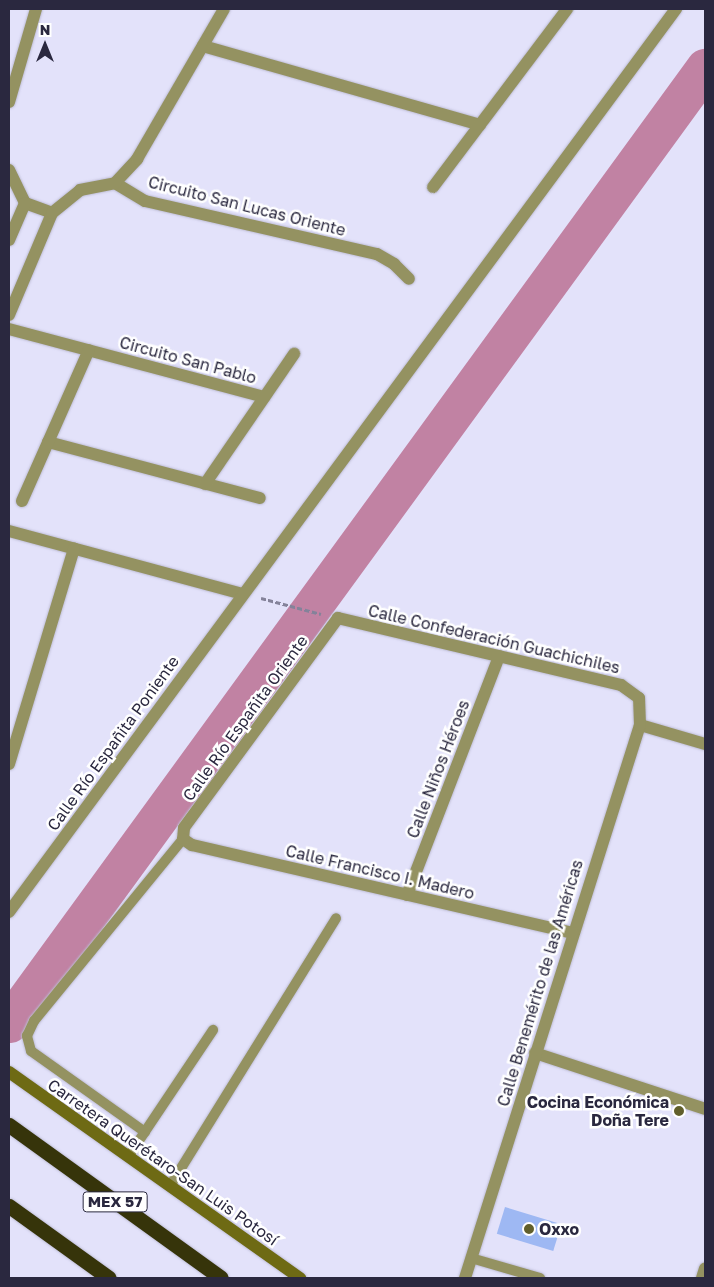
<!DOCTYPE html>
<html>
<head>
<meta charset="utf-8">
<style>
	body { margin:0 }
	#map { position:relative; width:714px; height:1287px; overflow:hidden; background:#e3e2fa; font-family:"Golos Text",sans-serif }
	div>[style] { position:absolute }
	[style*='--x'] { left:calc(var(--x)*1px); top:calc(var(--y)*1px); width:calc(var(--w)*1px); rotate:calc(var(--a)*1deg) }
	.river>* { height:39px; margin:-19.5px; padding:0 19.5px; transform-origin:19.5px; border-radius:19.5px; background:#c182a3 }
	.building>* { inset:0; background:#9eb8f3; transform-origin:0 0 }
	.path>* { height:3px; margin-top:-1.5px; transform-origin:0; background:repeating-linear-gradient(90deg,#84829a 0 5px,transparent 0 7.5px) }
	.roads { filter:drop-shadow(0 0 1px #bebdd5) drop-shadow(0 0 1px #bebdd5) }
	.lane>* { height:10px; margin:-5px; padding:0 5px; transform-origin:5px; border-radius:5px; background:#949261 }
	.street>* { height:12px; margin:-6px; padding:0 6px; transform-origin:6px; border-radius:6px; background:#949261 }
	.secondary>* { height:12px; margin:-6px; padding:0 6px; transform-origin:6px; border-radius:6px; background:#6e6a14 }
	.highway>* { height:15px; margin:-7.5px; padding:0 7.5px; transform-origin:7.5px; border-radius:7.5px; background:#36340a }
	.dots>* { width:14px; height:14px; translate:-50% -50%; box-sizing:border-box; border:2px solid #fff; border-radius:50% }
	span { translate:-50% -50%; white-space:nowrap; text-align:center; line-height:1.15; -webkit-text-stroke:5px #fff; paint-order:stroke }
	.shield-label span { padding:1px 4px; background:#fff; border:1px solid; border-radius:4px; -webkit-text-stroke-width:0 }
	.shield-label { font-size:15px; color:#2a283f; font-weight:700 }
	.street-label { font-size:16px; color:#2a283f }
	.poi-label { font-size:16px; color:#2a283f; font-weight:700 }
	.right { translate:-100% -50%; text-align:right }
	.left { translate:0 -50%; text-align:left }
	.frame { position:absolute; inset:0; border:10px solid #2a283f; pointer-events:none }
	.north { position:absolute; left:20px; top:20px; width:50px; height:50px; -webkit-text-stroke:4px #fff; paint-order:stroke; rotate:0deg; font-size:14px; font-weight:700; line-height:20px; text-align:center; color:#2a283f }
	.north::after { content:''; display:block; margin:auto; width:18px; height:22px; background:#2a283f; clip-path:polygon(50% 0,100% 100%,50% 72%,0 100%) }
</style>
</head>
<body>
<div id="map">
	<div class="river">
		<div style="--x:9;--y:1023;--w:1182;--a:-53.92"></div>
	</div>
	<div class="building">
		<div style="left:505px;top:1207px;width:59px;height:28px;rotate:17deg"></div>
	</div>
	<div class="path">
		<div style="--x:261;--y:598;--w:62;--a:14.9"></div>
	</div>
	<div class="roads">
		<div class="lane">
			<div style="--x:145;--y:1132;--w:140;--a:-144.6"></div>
			<div style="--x:31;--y:1051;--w:16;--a:-105"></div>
			<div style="--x:27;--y:1036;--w:17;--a:-65"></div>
			<div style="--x:34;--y:1021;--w:235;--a:-50.7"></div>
			<div style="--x:128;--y:1157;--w:153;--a:-56.2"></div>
			<div style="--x:170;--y:1186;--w:315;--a:-58.2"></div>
			<div style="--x:471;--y:1258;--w:72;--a:16.2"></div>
		</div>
		<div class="street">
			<div style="--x:203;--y:46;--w:288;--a:15.9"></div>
			<div style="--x:9;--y:102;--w:97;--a:-73.8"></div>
			<div style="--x:9;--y:170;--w:37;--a:64"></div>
			<div style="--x:25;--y:203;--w:29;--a:20"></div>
			<div style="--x:115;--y:183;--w:35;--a:31"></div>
			<div style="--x:145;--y:201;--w:238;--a:12.9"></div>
			<div style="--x:377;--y:254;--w:20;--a:30"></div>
			<div style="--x:394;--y:264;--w:21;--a:45"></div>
			<div style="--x:115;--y:183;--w:33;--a:-47"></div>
			<div style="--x:137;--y:159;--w:173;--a:-59.9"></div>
			<div style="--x:433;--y:187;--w:223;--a:-53"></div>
			<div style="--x:9;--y:240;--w:40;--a:-66.6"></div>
			<div style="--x:9;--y:315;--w:111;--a:-67.1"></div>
			<div style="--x:52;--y:213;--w:36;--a:-39"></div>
			<div style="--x:80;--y:190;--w:36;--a:-11"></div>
			<div style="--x:9;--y:329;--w:264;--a:14.9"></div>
			<div style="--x:48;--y:442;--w:219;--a:14.8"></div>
			<div style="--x:205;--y:484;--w:158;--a:-55.6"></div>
			<div style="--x:22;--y:501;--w:165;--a:-66.1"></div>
			<div style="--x:9;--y:531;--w:242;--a:15.1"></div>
			<div style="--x:640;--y:725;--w:68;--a:16.3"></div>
			<div style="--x:9;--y:764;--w:225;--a:-73.2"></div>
			<div style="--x:407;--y:895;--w:256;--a:-68.9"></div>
			<div style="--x:9;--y:912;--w:1123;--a:-53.55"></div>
			<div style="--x:535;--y:1053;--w:179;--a:18.2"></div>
			<div style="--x:465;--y:1278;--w:580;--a:-72.44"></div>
			<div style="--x:640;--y:725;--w:27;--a:-92"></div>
			<div style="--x:639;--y:698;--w:22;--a:-144"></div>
			<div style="--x:621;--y:685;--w:291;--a:-166.7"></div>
			<div style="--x:338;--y:618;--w:260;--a:126.3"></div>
			<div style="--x:184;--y:828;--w:11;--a:95"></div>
			<div style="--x:183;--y:839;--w:11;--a:34"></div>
			<div style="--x:192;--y:845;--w:390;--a:13"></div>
			<div style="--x:702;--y:1278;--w:10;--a:-73"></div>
		</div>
		<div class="secondary">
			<div style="--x:9;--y:1072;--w:357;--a:35.3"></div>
		</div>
		<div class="highway">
			<div style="--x:9;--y:1125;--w:261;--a:35.8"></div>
			<div style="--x:9;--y:1206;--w:123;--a:35.8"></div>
		</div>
	</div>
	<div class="dots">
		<div style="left:679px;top:1111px;background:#615f2c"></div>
		<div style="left:529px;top:1229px;background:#615f2c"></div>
	</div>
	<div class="shield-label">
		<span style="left:115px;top:1202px">MEX 57</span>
	</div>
	<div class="street-label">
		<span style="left:247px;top:206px;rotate:14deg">Circuito San Lucas Oriente</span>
		<span style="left:188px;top:360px;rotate:15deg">Circuito San Pablo</span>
		<span style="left:494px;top:639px;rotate:13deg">Calle Confederación Guachichiles</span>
		<span style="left:245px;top:718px;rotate:-54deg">Calle Río Españita Oriente</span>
		<span style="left:113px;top:743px;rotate:-54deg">Calle Río Españita Poniente</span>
		<span style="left:438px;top:769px;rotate:-69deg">Calle Niños Héroes</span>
		<span style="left:380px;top:872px;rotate:13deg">Calle Francisco I. Madero</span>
		<span style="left:540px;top:983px;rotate:-73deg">Calle Benemérito de las Américas</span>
		<span style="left:163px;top:1162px;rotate:35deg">Carretera Querétaro-San Luis Potosí</span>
	</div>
	<div class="poi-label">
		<span class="right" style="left:669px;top:1111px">Cocina Económica<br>Doña Tere</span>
		<span class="left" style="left:539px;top:1229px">Oxxo</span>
	</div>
	<div class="frame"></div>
	<div class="north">N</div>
</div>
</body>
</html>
